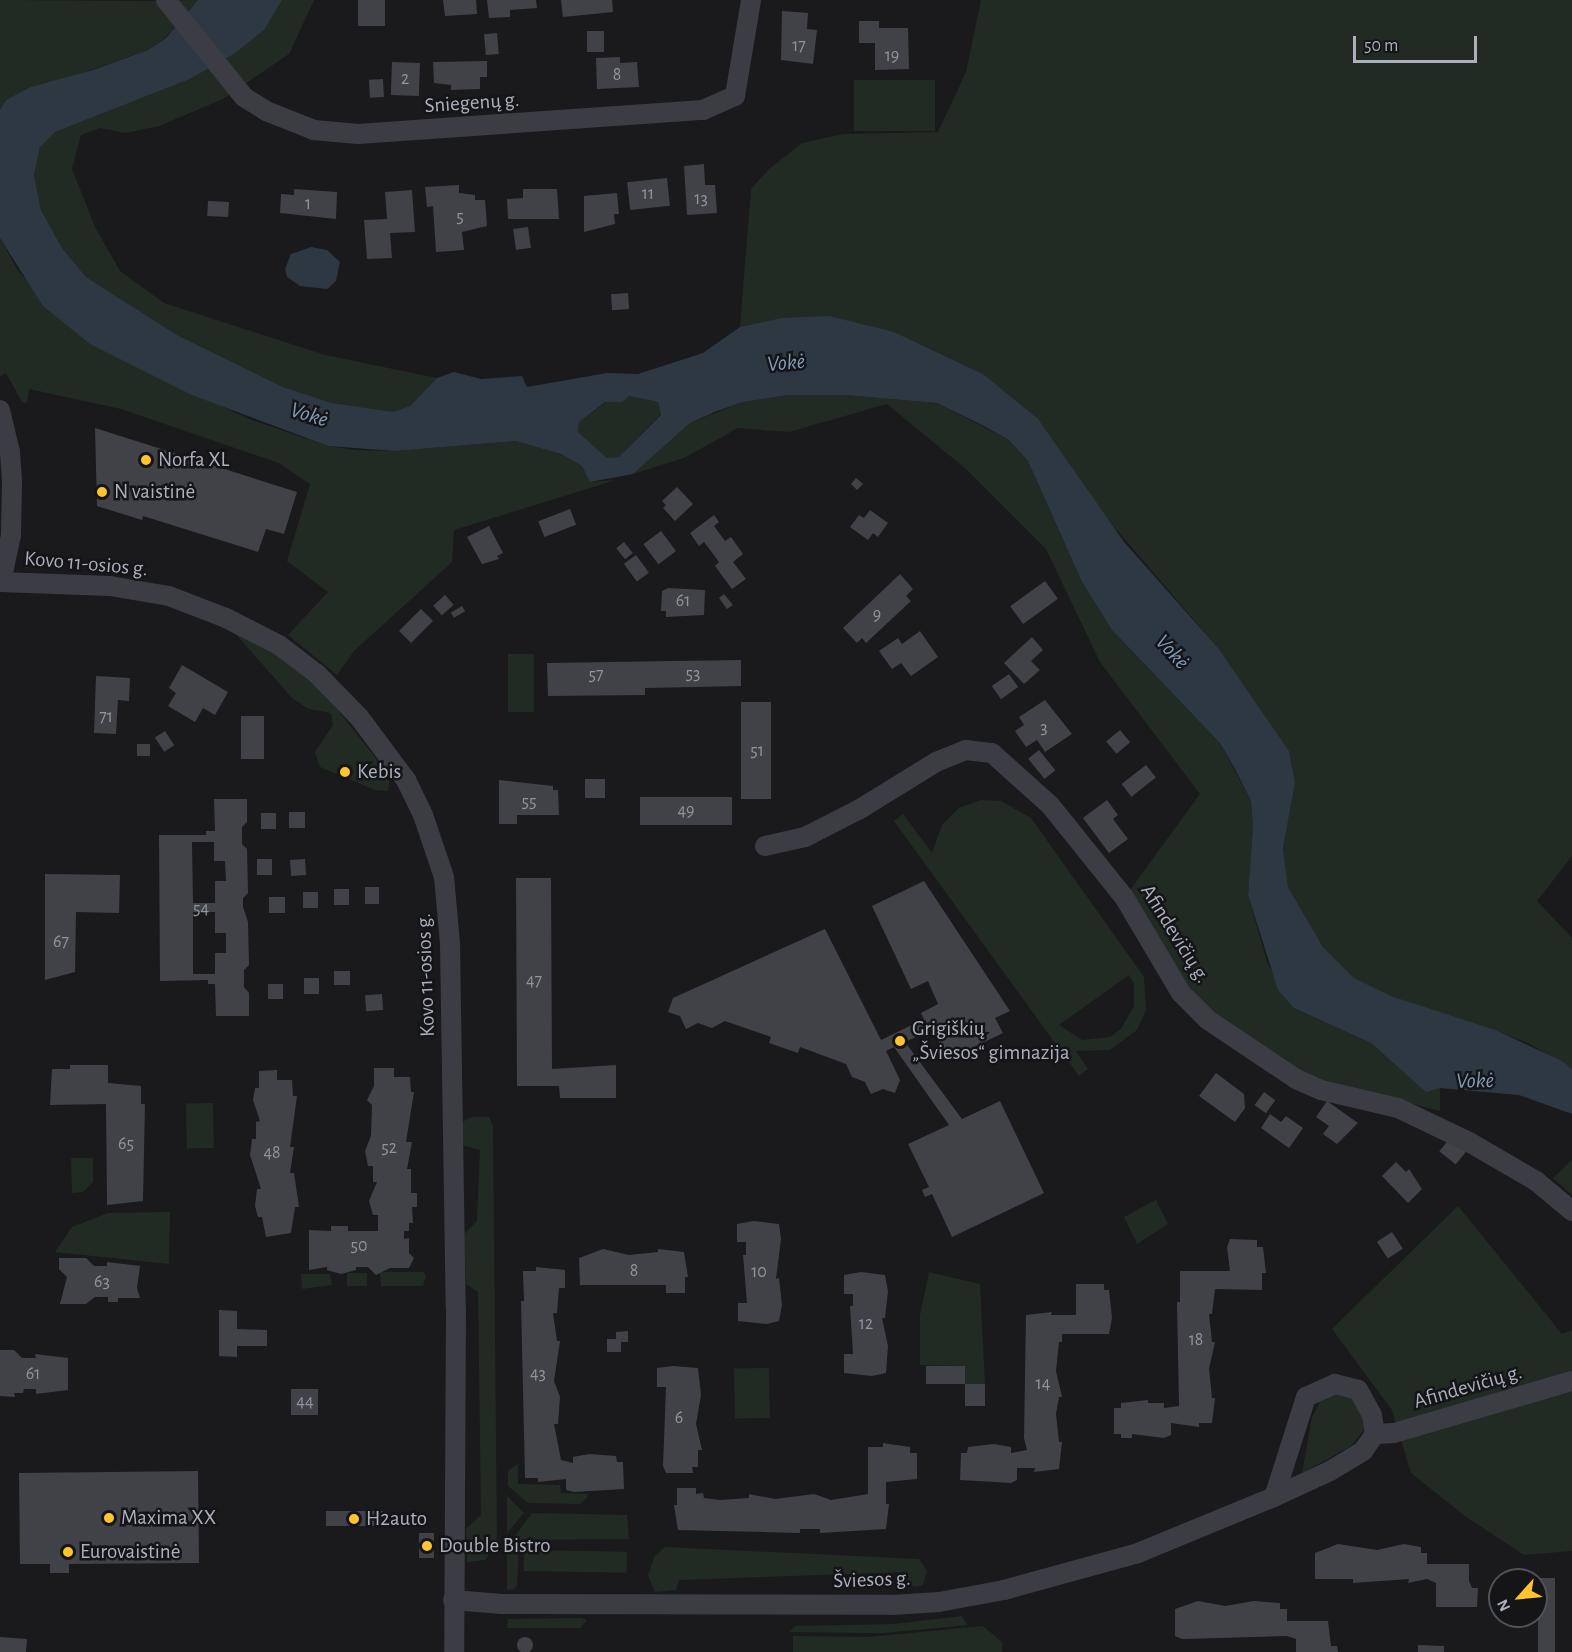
<!DOCTYPE html>
<html>
<head>
<meta charset="utf-8">
<style>
	body { margin:0 }
	#map { position:relative; width:1572px; height:1652px; overflow:hidden; background:#1a1a1c; font-family:"Alegreya Sans",sans-serif }
	div>[style] { position:absolute }
	[style*='--x'] { left:calc(var(--x)*1px); top:calc(var(--y)*1px); width:calc(var(--w)*1px); rotate:calc(var(--a)*1deg) }
	.green>* { inset:0; background:#212b23; transform-origin:0 0 }
	.water>* { inset:0; background:#2e3842 }
	.building>* { inset:0; background:#414247; transform-origin:0 0 }
	.round { border-radius:50% }
	.minor>* { height:20px; margin:-10px; padding:0 10px; transform-origin:10px; border-radius:10px; background:#3c3d44 }
	.dots>* { width:16px; height:16px; translate:-50% -50%; box-sizing:border-box; border:3px solid #151518; border-radius:50% }
	span { translate:-50% -50%; white-space:nowrap; text-align:center; line-height:1.15; -webkit-text-stroke:5px #151518; paint-order:stroke }
	.number-label { font-size:18px; color:#9194a0 }
	.number-label span { -webkit-text-stroke-width:0 }
	.street-label { font-size:21px; color:#acb0bd }
	.poi-label { font-size:21px; color:#acb0bd }
	.left { translate:0 -50%; text-align:left }
	.water-label { font-size:22px; color:#819cba; font-style:italic }
	.north { position:absolute; left:1488px; top:1568px; width:60px; height:60px; box-sizing:border-box; background:#151518; border:2px solid #51535a; border-radius:50%; rotate:243deg; font-size:16px; font-weight:700; line-height:24px; text-align:center; color:#acb0bd }
	.north::after { content:''; display:block; margin:auto; width:21px; height:27px; background:#ffc42f; clip-path:polygon(50% 0,100% 100%,50% 72%,0 100%) }
	.scale { position:absolute; left:1353px; top:36px; width:124px; height:27px; box-sizing:border-box; border:3px solid #acb0bd; border-top:0; padding-left:8px; font-size:18px; line-height:21px; white-space:nowrap; color:#acb0bd; -webkit-text-stroke:4px #151518; paint-order:stroke }
</style>
</head>
<body>
<div id="map">
	<div class="green">
		<div style="clip-path:polygon(0 0,153px 1px,198px 0,165px 38px,148px 50px,6px 100px,0 110px)"></div>
		<div style="clip-path:polygon(282px 0,314px 0,289px 54px,223px 99px,159px 126px,125px 133px,100px 128px,81px 135px,72px 169px,95px 227px,120px 271px,164px 303px,325px 355px,437px 378px,410px 406px,393px 413px,332px 403px,283px 387px,177px 335px,86px 277px,62px 248px,41px 210px,34px 175px,40px 147px,55px 132px,190px 79px,234px 54px,264px 30px)"></div>
		<div style="clip-path:polygon(981px 0,1572px 0,1572px 856px,1537px 901px,1572px 938px,1572px 1069px,1526px 1042px,1391px 996px,1354px 978px,1323px 947px,1288px 887px,1283px 848px,1295px 783px,1289px 751px,1219px 649px,983px 374px,894px 332px,781px 318px,740px 327px,751px 189px,769px 169px,802px 143px,843px 134px,938px 132px,966px 72px)"></div>
		<div style="left:935px;top:80px;width:51px;height:81px;rotate:90deg"></div>
		<div style="clip-path:polygon(0 238px,18px 271px,90px 344px,249px 419px,328px 446px,355px 450px,395px 451px,515px 441px,561px 454px,582px 466px,590px 482px,616px 480px,454px 530px,452px 562px,354px 651px,337px 675px,288px 635px,328px 592px,287px 561px,310px 484px,279px 463px,121px 409px,29px 389px,27px 403px,22px 402px,6px 373px,0 376px)"></div>
		<div style="clip-path:polygon(789px 395px,845px 395px,937px 403px,1009px 440px,1028px 461px,1082px 582px,1112px 630px,1220px 743px,1251px 801px,1253px 825px,1248px 895px,1267px 962px,1294px 1008px,1371px 1043px,1426px 1091px,1440px 1088px,1440px 1111px,1305px 1076px,1211px 1012px,1186px 983px,1130px 890px,1200px 794px,1100px 662px,1046px 549px,966px 469px,887px 404px,789px 432px,738px 428px,684px 458px,633px 474px,690px 423px,743px 402px)"></div>
		<div style="clip-path:polygon(628px 396px,658px 402px,661px 414px,619px 457px,607px 458px,578px 432px,579px 422px,606px 402px,621px 402px)"></div>
		<div style="clip-path:polygon(234px 632px,273px 651px,325px 694px,390px 776px,388px 791px,375px 790px,320px 767px,315px 752px,333px 725px,331px 713px,309px 709px,293px 699px)"></div>
		<div style="left:508px;top:654px;width:26px;height:58px"></div>
		<div style="clip-path:polygon(evenodd,1001px 801px,1031px 818px,1144px 977px,1146px 1010px,1137px 1030px,1110px 1050px,1076px 1051px,1088px 1069px,1079px 1076px,894px 821px,903px 814px,932px 853px,942px 825px,959px 808px,981px 800px,1001px 801px,1129px 975px,1134px 984px,1134px 1006px,1121px 1029px,1110px 1037px,1082px 1040px,1059px 1025px,1129px 975px)"></div>
		<div style="left:213px;top:1103px;width:45px;height:27px;rotate:89deg"></div>
		<div style="clip-path:polygon(472px 1117px,489px 1117px,493px 1126px,497px 1544px,485px 1560px,467px 1562px,466px 1529px,481px 1515px,478px 1292px,466px 1284px,464px 1234px,477px 1221px,480px 1150px,462px 1145px,462px 1122px)"></div>
		<div style="clip-path:polygon(71px 1158px,93px 1158px,93px 1182px,83px 1192px,72px 1193px)"></div>
		<div style="clip-path:polygon(1572px 1160px,1572px 1195px,1553px 1178px)"></div>
		<div style="clip-path:polygon(1156px 1200px,1168px 1224px,1137px 1244px,1124px 1217px)"></div>
		<div style="clip-path:polygon(1458px 1206px,1562px 1334px,1572px 1330px,1572px 1551px,1524px 1555px,1465px 1516px,1411px 1473px,1392px 1410px,1332px 1329px)"></div>
		<div style="clip-path:polygon(170px 1212px,169px 1264px,55px 1252px,72px 1227px,108px 1213px)"></div>
		<div style="clip-path:polygon(380px 1272px,423px 1272px,426px 1276px,423px 1286px,381px 1286px)"></div>
		<div style="clip-path:polygon(929px 1272px,980px 1284px,985px 1384px,965px 1384px,965px 1366px,920px 1365px,920px 1315px)"></div>
		<div style="left:347px;top:1273px;width:20px;height:13px"></div>
		<div style="clip-path:polygon(301px 1274px,330px 1274px,332px 1285px,302px 1289px)"></div>
		<div style="left:769px;top:1368px;width:50px;height:35px;rotate:89deg"></div>
		<div style="clip-path:polygon(1337px 1394px,1352px 1395px,1367px 1422px,1363px 1431px,1351px 1446px,1302px 1473px,1312px 1417px,1320px 1402px)"></div>
		<div style="clip-path:polygon(518px 1464px,518px 1484px,560px 1485px,561px 1493px,588px 1494px,587px 1498px,580px 1504px,528px 1503px,508px 1486px,508px 1471px)"></div>
		<div style="clip-path:polygon(507px 1496px,524px 1513px,507px 1533px)"></div>
		<div style="clip-path:polygon(532px 1513px,627px 1515px,629px 1539px,512px 1540px)"></div>
		<div style="clip-path:polygon(665px 1547px,919px 1559px,927px 1571px,923px 1585px,914px 1587px,909px 1584px,906px 1572px,679px 1580px,676px 1590px,655px 1592px,648px 1576px,654px 1557px)"></div>
		<div style="clip-path:polygon(507px 1548px,519px 1548px,517px 1585px,514px 1589px,507px 1590px)"></div>
		<div style="left:524px;top:1550px;width:103px;height:21px;rotate:1deg"></div>
		<div style="clip-path:polygon(962px 1616px,967px 1625px,959px 1626px,883px 1633px,789px 1632px,795px 1626px,894px 1624px)"></div>
		<div style="clip-path:polygon(581px 1618px,587px 1620px,580px 1628px,507px 1628px,508px 1619px)"></div>
		<div style="clip-path:polygon(983px 1626px,1002px 1642px,1002px 1652px,793px 1652px,793px 1636px,869px 1637px)"></div>
	</div>
	<div class="water">
		<div style="clip-path:polygon(evenodd,198px 0,282px 0,264px 30px,234px 54px,190px 79px,55px 132px,40px 147px,34px 175px,41px 210px,62px 248px,86px 277px,177px 335px,283px 387px,332px 403px,393px 412px,410px 406px,437px 378px,454px 372px,481px 379px,522px 376px,527px 387px,607px 373px,638px 374px,703px 353px,740px 327px,781px 318px,829px 316px,894px 332px,983px 374px,1038px 419px,1124px 542px,1219px 649px,1289px 751px,1295px 783px,1283px 848px,1288px 887px,1323px 947px,1354px 978px,1391px 996px,1495px 1030px,1562px 1061px,1572px 1069px,1572px 1114px,1519px 1095px,1440px 1088px,1426px 1092px,1371px 1043px,1294px 1008px,1278px 990px,1248px 895px,1253px 825px,1251px 801px,1235px 769px,1220px 743px,1112px 630px,1082px 582px,1028px 461px,1009px 440px,982px 425px,937px 403px,845px 395px,789px 395px,743px 402px,717px 411px,690px 423px,633px 474px,590px 482px,582px 466px,561px 454px,515px 441px,395px 451px,328px 446px,192px 395px,90px 344px,43px 306px,0 238px,0 110px,6px 100px,31px 87px,93px 70px,148px 50px,166px 38px,198px 0,629px 396px,658px 402px,661px 415px,619px 457px,607px 458px,578px 432px,579px 422px,605px 402px,622px 402px,629px 396px)"></div>
		<div style="clip-path:polygon(311px 247px,327px 250px,340px 262px,336px 281px,327px 289px,300px 286px,287px 277px,285px 269px,291px 254px)"></div>
	</div>
	<div class="building">
		<div style="left:358px;top:0;width:27px;height:26px"></div>
		<div style="clip-path:polygon(443px 0,476px 0,477px 14px,445px 16px)"></div>
		<div style="clip-path:polygon(487px 0,536px 0,537px 8px,510px 10px,510px 17px,489px 18px)"></div>
		<div style="clip-path:polygon(561px 0,612px 0,613px 12px,563px 17px)"></div>
		<div style="clip-path:polygon(782px 11px,808px 13px,807px 29px,817px 30px,813px 64px,781px 60px)"></div>
		<div style="clip-path:polygon(859px 21px,879px 21px,879px 28px,908px 28px,909px 69px,875px 70px,875px 43px,859px 43px)"></div>
		<div style="left:587px;top:31px;width:17px;height:21px"></div>
		<div style="left:497px;top:33px;width:21px;height:13px;rotate:85deg"></div>
		<div style="clip-path:polygon(620px 57px,620px 63px,637px 62px,639px 87px,597px 89px,596px 58px)"></div>
		<div style="clip-path:polygon(487px 61px,487px 77px,480px 77px,480px 89px,451px 90px,451px 85px,434px 83px,433px 62px)"></div>
		<div style="left:392px;top:62px;width:28px;height:33px;rotate:2deg"></div>
		<div style="left:383px;top:79px;width:18px;height:14px;rotate:87deg"></div>
		<div style="clip-path:polygon(704px 164px,705px 185px,715px 185px,717px 213px,687px 215px,684px 166px)"></div>
		<div style="left:667px;top:178px;width:28px;height:40px;rotate:84deg"></div>
		<div style="clip-path:polygon(459px 185px,459px 193px,475px 195px,475px 200px,485px 200px,487px 226px,462px 232px,464px 250px,436px 252px,433px 206px,427px 207px,425px 187px)"></div>
		<div style="clip-path:polygon(294px 189px,337px 192px,336px 219px,280px 213px,281px 194px,294px 195px)"></div>
		<div style="clip-path:polygon(523px 189px,557px 189px,559px 219px,508px 219px,507px 199px,523px 198px)"></div>
		<div style="clip-path:polygon(412px 190px,415px 232px,390px 233px,392px 258px,367px 259px,364px 220px,387px 219px,385px 192px)"></div>
		<div style="clip-path:polygon(617px 193px,619px 214px,614px 214px,615px 224px,584px 232px,584px 196px)"></div>
		<div style="left:208px;top:201px;width:21px;height:15px;rotate:3deg"></div>
		<div style="left:528px;top:227px;width:21px;height:15px;rotate:82deg"></div>
		<div style="left:628px;top:293px;width:16px;height:17px;rotate:86deg"></div>
		<div style="clip-path:polygon(95px 428px,297px 492px,284px 534px,266px 529px,258px 552px,143px 516px,142px 520px,97px 506px)"></div>
		<div style="clip-path:polygon(856px 478px,863px 484px,857px 490px,851px 484px)"></div>
		<div style="clip-path:polygon(677px 487px,693px 504px,675px 521px,663px 508px,666px 505px,662px 501px)"></div>
		<div style="left:570px;top:509px;width:17px;height:34px;rotate:69deg"></div>
		<div style="clip-path:polygon(870px 510px,888px 523px,878px 537px,873px 533px,868px 540px,850px 527px,859px 515px,864px 518px)"></div>
		<div style="clip-path:polygon(714px 515px,719px 522px,714px 526px,725px 541px,731px 537px,743px 554px,733px 562px,746px 579px,732px 589px,715px 566px,719px 562px,704px 542px,699px 546px,690px 533px)"></div>
		<div style="clip-path:polygon(489px 526px,503px 553px,497px 556px,499px 559px,482px 564px,467px 537px)"></div>
		<div style="left:661px;top:531px;width:25px;height:22px;rotate:53deg"></div>
		<div style="left:624px;top:542px;width:14px;height:10px;rotate:51deg"></div>
		<div style="left:636px;top:555px;width:22px;height:15px;rotate:54deg"></div>
		<div style="clip-path:polygon(900px 574px,913px 589px,906px 596px,911px 601px,866px 643px,862px 638px,857px 643px,843px 628px)"></div>
		<div style="left:1045px;top:581px;width:22px;height:43px;rotate:54deg"></div>
		<div style="clip-path:polygon(668px 588px,705px 590px,704px 615px,666px 617px,666px 611px,661px 611px,662px 591px)"></div>
		<div style="clip-path:polygon(724px 594px,733px 605px,727px 609px,719px 598px)"></div>
		<div style="left:445px;top:595px;width:13px;height:16px;rotate:48deg"></div>
		<div style="left:462px;top:606px;width:6px;height:13px;rotate:59deg"></div>
		<div style="left:421px;top:609px;width:17px;height:31px;rotate:45deg"></div>
		<div style="clip-path:polygon(920px 631px,938px 657px,911px 676px,901px 663px,892px 669px,879px 651px,898px 638px,902px 644px)"></div>
		<div style="clip-path:polygon(1032px 637px,1043px 650px,1031px 661px,1040px 670px,1024px 684px,1004px 663px)"></div>
		<div style="clip-path:polygon(741px 660px,741px 686px,645px 688px,645px 695px,548px 696px,547px 663px)"></div>
		<div style="clip-path:polygon(182px 665px,228px 692px,215px 715px,203px 708px,195px 722px,168px 706px,176px 693px,169px 688px)"></div>
		<div style="left:1009px;top:674px;width:16px;height:21px;rotate:55deg"></div>
		<div style="clip-path:polygon(96px 676px,130px 678px,129px 701px,118px 700px,116px 734px,94px 733px)"></div>
		<div style="clip-path:polygon(1045px 700px,1072px 734px,1045px 752px,1037px 740px,1026px 747px,1015px 731px,1024px 725px,1019px 717px)"></div>
		<div style="left:741px;top:702px;width:30px;height:97px"></div>
		<div style="left:241px;top:716px;width:23px;height:43px"></div>
		<div style="left:1120px;top:730px;width:16px;height:18px;rotate:50deg"></div>
		<div style="left:165px;top:731px;width:17px;height:12px;rotate:57deg"></div>
		<div style="left:137px;top:744px;width:13px;height:12px"></div>
		<div style="left:1039px;top:750px;width:26px;height:14px;rotate:51deg"></div>
		<div style="left:1146px;top:765px;width:16px;height:31px;rotate:52deg"></div>
		<div style="left:343px;top:766px;width:6px;height:10px;rotate:18deg"></div>
		<div style="left:585px;top:779px;width:20px;height:19px"></div>
		<div style="clip-path:polygon(499px 780px,553px 786px,553px 790px,558px 790px,559px 815px,517px 815px,517px 824px,499px 824px)"></div>
		<div style="left:640px;top:797px;width:92px;height:28px"></div>
		<div style="clip-path:polygon(evenodd,214px 799px,247px 799px,247px 822px,242px 827px,242px 844px,247px 849px,248px 893px,243px 898px,243px 907px,248px 922px,249px 965px,244px 970px,244px 987px,249px 993px,249px 1016px,216px 1016px,215px 984px,208px 984px,208px 980px,160px 981px,159px 835px,206px 835px,206px 831px,215px 831px,214px 799px,192px 842px,214px 842px,214px 861px,225px 861px,226px 881px,215px 881px,215px 903px,193px 903px,192px 842px,214px 799px,193px 912px,215px 912px,215px 933px,226px 933px,226px 953px,215px 953px,215px 974px,193px 974px,193px 912px)"></div>
		<div style="clip-path:polygon(1107px 800px,1118px 815px,1113px 819px,1128px 839px,1109px 853px,1083px 818px)"></div>
		<div style="left:305px;top:812px;width:16px;height:16px;rotate:90deg"></div>
		<div style="left:261px;top:813px;width:15px;height:16px"></div>
		<div style="left:272px;top:859px;width:16px;height:15px;rotate:90deg"></div>
		<div style="left:305px;top:859px;width:16px;height:15px;rotate:86deg"></div>
		<div style="clip-path:polygon(45px 874px,120px 875px,119px 913px,76px 912px,75px 972px,45px 980px)"></div>
		<div style="clip-path:polygon(516px 878px,551px 878px,552px 1069px,616px 1065px,616px 1098px,560px 1098px,559px 1086px,517px 1086px)"></div>
		<div style="clip-path:polygon(924px 881px,1010px 1011px,995px 1018px,1003px 1033px,947px 1060px,933px 1029px,905px 1042px,962px 1119px,1000px 1101px,1044px 1193px,952px 1237px,932px 1194px,925px 1197px,922px 1190px,929px 1187px,908px 1144px,949px 1125px,894px 1047px,886px 1051px,900px 1080px,895px 1093px,883px 1089px,871px 1094px,865px 1082px,852px 1077px,846px 1064px,800px 1047px,798px 1053px,769px 1043px,771px 1037px,725px 1021px,712px 1028px,698px 1023px,686px 1029px,680px 1016px,668px 1012px,673px 998px,825px 929px,881px 1040px,924px 1019px,921px 1013px,938px 1004px,928px 981px,911px 989px,872px 906px)"></div>
		<div style="left:365px;top:887px;width:14px;height:17px"></div>
		<div style="left:334px;top:889px;width:15px;height:16px"></div>
		<div style="left:303px;top:892px;width:15px;height:16px"></div>
		<div style="left:269px;top:897px;width:16px;height:16px"></div>
		<div style="left:334px;top:971px;width:16px;height:14px"></div>
		<div style="left:304px;top:978px;width:15px;height:16px"></div>
		<div style="left:268px;top:984px;width:15px;height:15px"></div>
		<div style="left:382px;top:994px;width:16px;height:17px;rotate:86deg"></div>
		<div style="clip-path:polygon(70px 1065px,108px 1065px,108px 1083px,141px 1086px,141px 1104px,145px 1104px,143px 1201px,107px 1205px,106px 1104px,50px 1105px,52px 1069px,70px 1069px)"></div>
		<div style="clip-path:polygon(374px 1068px,394px 1068px,394px 1077px,410px 1077px,411px 1092px,414px 1092px,406px 1142px,412px 1142px,407px 1169px,411px 1169px,411px 1193px,417px 1193px,417px 1207px,412px 1207px,413px 1223px,409px 1223px,409px 1231px,404px 1231px,404px 1239px,409px 1238px,409px 1253px,414px 1258px,409px 1268px,390px 1268px,376px 1275px,368px 1267px,356px 1267px,356px 1270px,341px 1274px,327px 1270px,327px 1267px,309px 1270px,309px 1230px,331px 1231px,331px 1226px,348px 1226px,348px 1231px,378px 1231px,378px 1215px,373px 1215px,369px 1201px,377px 1182px,373px 1182px,373px 1166px,368px 1166px,365px 1151px,371px 1136px,372px 1105px,367px 1100px,374px 1086px)"></div>
		<div style="clip-path:polygon(277px 1070px,277px 1080px,292px 1080px,293px 1096px,297px 1096px,290px 1147px,294px 1147px,290px 1173px,294px 1173px,299px 1207px,295px 1207px,291px 1233px,266px 1237px,262px 1217px,258px 1217px,255px 1206px,257px 1189px,261px 1189px,250px 1155px,252px 1139px,256px 1139px,256px 1122px,260px 1121px,253px 1100px,255px 1088px,259px 1088px,259px 1071px)"></div>
		<div style="clip-path:polygon(1216px 1073px,1244px 1094px,1245px 1108px,1235px 1122px,1199px 1096px)"></div>
		<div style="left:1264px;top:1092px;width:14px;height:16px;rotate:36deg"></div>
		<div style="clip-path:polygon(1327px 1101px,1358px 1123px,1337px 1144px,1323px 1134px,1329px 1126px,1316px 1117px)"></div>
		<div style="clip-path:polygon(1270px 1114px,1281px 1122px,1286px 1116px,1303px 1128px,1289px 1148px,1261px 1128px)"></div>
		<div style="left:1450px;top:1138px;width:21px;height:17px;rotate:39deg"></div>
		<div style="clip-path:polygon(1396px 1162px,1406px 1172px,1409px 1169px,1422px 1189px,1408px 1203px,1382px 1176px)"></div>
		<div style="clip-path:polygon(754px 1221px,779px 1224px,781px 1239px,776px 1279px,779px 1278px,782px 1305px,779px 1321px,767px 1324px,738px 1321px,738px 1303px,747px 1303px,743px 1255px,746px 1255px,746px 1242px,737px 1242px,737px 1224px)"></div>
		<div style="left:1392px;top:1232px;width:20px;height:18px;rotate:57deg"></div>
		<div style="clip-path:polygon(1230px 1239px,1257px 1240px,1257px 1247px,1263px 1247px,1266px 1273px,1262px 1273px,1262px 1290px,1215px 1289px,1212px 1314px,1209px 1314px,1212px 1342px,1215px 1342px,1209px 1369px,1212px 1398px,1215px 1398px,1212px 1423px,1199px 1423px,1199px 1427px,1171px 1423px,1171px 1435px,1164px 1438px,1132px 1434px,1132px 1438px,1121px 1438px,1121px 1434px,1114px 1434px,1114px 1408px,1121px 1408px,1121px 1403px,1148px 1400px,1148px 1403px,1164px 1403px,1164px 1408px,1179px 1406px,1177px 1302px,1180px 1302px,1180px 1271px,1230px 1271px,1227px 1247px)"></div>
		<div style="clip-path:polygon(603px 1249px,629px 1255px,658px 1252px,658px 1249px,684px 1252px,688px 1277px,685px 1277px,685px 1293px,666px 1293px,666px 1285px,580px 1285px,579px 1258px)"></div>
		<div style="clip-path:polygon(59px 1258px,86px 1258px,94px 1266px,107px 1266px,107px 1262px,140px 1266px,137px 1288px,140px 1298px,118px 1298px,118px 1302px,108px 1302px,108px 1297px,95px 1297px,86px 1304px,60px 1304px,67px 1277px,59px 1269px)"></div>
		<div style="clip-path:polygon(536px 1267px,565px 1270px,565px 1288px,559px 1288px,557px 1313px,553px 1313px,557px 1341px,560px 1341px,554px 1381px,560px 1397px,558px 1424px,554px 1424px,561px 1460px,573px 1463px,573px 1457px,589px 1454px,616px 1456px,617px 1462px,623px 1462px,624px 1489px,574px 1492px,566px 1490px,566px 1479px,538px 1482px,538px 1478px,525px 1478px,521px 1301px,524px 1301px,523px 1271px,536px 1271px)"></div>
		<div style="clip-path:polygon(861px 1272px,885px 1275px,888px 1291px,885px 1318px,882px 1318px,888px 1346px,886px 1373px,872px 1376px,844px 1373px,844px 1354px,853px 1354px,850px 1306px,853px 1306px,853px 1294px,844px 1294px,844px 1275px)"></div>
		<div style="clip-path:polygon(1076px 1284px,1104px 1284px,1104px 1290px,1109px 1290px,1112px 1318px,1109px 1334px,1062px 1334px,1062px 1342px,1059px 1342px,1056px 1371px,1062px 1397px,1059px 1397px,1056px 1414px,1059px 1442px,1062px 1442px,1059px 1469px,1034px 1472px,1035px 1468px,1017px 1468px,1017px 1480px,1011px 1483px,960px 1480px,961px 1453px,967px 1453px,968px 1447px,994px 1444px,1011px 1447px,1011px 1453px,1027px 1450px,1024px 1438px,1026px 1315px,1052px 1312px,1051px 1315px,1076px 1315px)"></div>
		<div style="clip-path:polygon(219px 1310px,237px 1311px,237px 1329px,267px 1330px,267px 1346px,237px 1346px,237px 1357px,219px 1356px)"></div>
		<div style="clip-path:polygon(628px 1331px,628px 1342px,621px 1342px,621px 1352px,607px 1352px,607px 1339px,616px 1339px,616px 1332px)"></div>
		<div style="clip-path:polygon(0 1350px,14px 1350px,22px 1358px,36px 1358px,35px 1354px,68px 1358px,68px 1390px,36px 1394px,36px 1389px,24px 1389px,23px 1393px,14px 1393px,15px 1397px,0 1396px)"></div>
		<div style="clip-path:polygon(673px 1366px,698px 1368px,701px 1395px,696px 1424px,702px 1450px,698px 1450px,698px 1467px,692px 1467px,693px 1473px,666px 1473px,663px 1466px,666px 1387px,657px 1387px,657px 1368px)"></div>
		<div style="left:926px;top:1366px;width:39px;height:18px"></div>
		<div style="left:965px;top:1384px;width:20px;height:22px"></div>
		<div style="left:291px;top:1389px;width:27px;height:26px"></div>
		<div style="clip-path:polygon(883px 1443px,910px 1447px,910px 1453px,917px 1453px,917px 1479px,886px 1482px,886px 1504px,889px 1504px,886px 1529px,820px 1533px,820px 1529px,800px 1529px,800px 1533px,678px 1530px,674px 1505px,677px 1505px,677px 1488px,696px 1488px,696px 1494px,703px 1493px,704px 1498px,720px 1500px,749px 1498px,749px 1494px,775px 1499px,814px 1494px,831px 1500px,868px 1494px,868px 1447px,883px 1447px)"></div>
		<div style="clip-path:polygon(198px 1471px,199px 1563px,69px 1564px,69px 1573px,50px 1573px,50px 1564px,20px 1564px,19px 1473px)"></div>
		<div style="left:383px;top:1511px;width:15px;height:57px;rotate:90deg"></div>
		<div style="left:419px;top:1533px;width:15px;height:25px"></div>
		<div style="clip-path:polygon(1338px 1544px,1377px 1550px,1404px 1544px,1421px 1547px,1421px 1553px,1427px 1553px,1427px 1564px,1469px 1564px,1469px 1581px,1472px 1588px,1478px 1588px,1477px 1607px,1436px 1607px,1436px 1583px,1427px 1579px,1408px 1583px,1409px 1579px,1353px 1583px,1353px 1579px,1315px 1579px,1315px 1553px)"></div>
		<div style="left:1538px;top:1578px;width:17px;height:74px"></div>
		<div style="clip-path:polygon(1198px 1601px,1225px 1606px,1254px 1601px,1280px 1603px,1280px 1609px,1287px 1609px,1287px 1621px,1328px 1621px,1331px 1646px,1337px 1646px,1338px 1652px,1296px 1652px,1296px 1639px,1287px 1636px,1182px 1639px,1175px 1636px,1175px 1609px)"></div>
		<div class="round" style="left:517px;top:1637px;width:16px;height:16px"></div>
		<div style="clip-path:polygon(0 1637px,27px 1639px,26px 1652px,0 1652px)"></div>
		<div style="clip-path:polygon(1418px 1645px,1444px 1646px,1444px 1652px,1418px 1652px)"></div>
	</div>
	<div class="minor">
		<div style="--x:166;--y:0;--w:124;--a:51.2"></div>
		<div style="--x:244;--y:97;--w:26;--a:32"></div>
		<div style="--x:266;--y:111;--w:52;--a:21.6"></div>
		<div style="--x:314;--y:130;--w:44;--a:5.2"></div>
		<div style="--x:358;--y:134;--w:346;--a:-4"></div>
		<div style="--x:703;--y:110;--w:35;--a:-24"></div>
		<div style="--x:735;--y:96;--w:97;--a:-80.5"></div>
		<div style="--x:0;--y:410;--w:43;--a:76.6"></div>
		<div style="--x:10;--y:452;--w:30;--a:86"></div>
		<div style="--x:12;--y:482;--w:53;--a:91.1"></div>
		<div style="--x:11;--y:535;--w:48;--a:102"></div>
		<div style="--x:0;--y:582;--w:110;--a:2.1"></div>
		<div style="--x:110;--y:586;--w:60;--a:9.6"></div>
		<div style="--x:169;--y:596;--w:61;--a:21.1"></div>
		<div style="--x:226;--y:618;--w:59;--a:27"></div>
		<div style="--x:279;--y:645;--w:48;--a:37.3"></div>
		<div style="--x:317;--y:674;--w:60;--a:45.7"></div>
		<div style="--x:359;--y:717;--w:79;--a:53.3"></div>
		<div style="--x:406;--y:780;--w:39;--a:64"></div>
		<div style="--x:423;--y:815;--w:65;--a:71.3"></div>
		<div style="--x:444;--y:877;--w:66;--a:84.8"></div>
		<div style="--x:450;--y:943;--w:365;--a:89.1"></div>
		<div style="--x:456;--y:1308;--w:344;--a:90.3"></div>
		<div style="--x:765;--y:846;--w:41;--a:-12.7"></div>
		<div style="--x:805;--y:837;--w:62;--a:-27"></div>
		<div style="--x:860;--y:809;--w:89;--a:-31.7"></div>
		<div style="--x:936;--y:762;--w:32;--a:-22"></div>
		<div style="--x:966;--y:750;--w:26;--a:7"></div>
		<div style="--x:992;--y:753;--w:78;--a:41.9"></div>
		<div style="--x:1050;--y:805;--w:118;--a:51.2"></div>
		<div style="--x:1124;--y:897;--w:112;--a:59.3"></div>
		<div style="--x:1181;--y:993;--w:38;--a:45"></div>
		<div style="--x:1208;--y:1020;--w:106;--a:33.8"></div>
		<div style="--x:1296;--y:1079;--w:27;--a:24"></div>
		<div style="--x:1321;--y:1090;--w:79;--a:13.2"></div>
		<div style="--x:1398;--y:1108;--w:79;--a:25.6"></div>
		<div style="--x:1469;--y:1142;--w:78;--a:30.2"></div>
		<div style="--x:1536;--y:1181;--w:47;--a:39.8"></div>
		<div style="--x:1375;--y:1434;--w:19;--a:-3"></div>
		<div style="--x:1394;--y:1433;--w:185;--a:-16.3"></div>
		<div style="--x:453;--y:1600;--w:49;--a:4.7"></div>
		<div style="--x:502;--y:1604;--w:390;--a:0.1"></div>
		<div style="--x:892;--y:1605;--w:47;--a:-3.7"></div>
		<div style="--x:939;--y:1602;--w:66;--a:-10.5"></div>
		<div style="--x:1004;--y:1590;--w:139;--a:-15.4"></div>
		<div style="--x:1138;--y:1553;--w:147;--a:-22.4"></div>
		<div style="--x:1274;--y:1497;--w:62;--a:-24.9"></div>
		<div style="--x:1330;--y:1471;--w:39;--a:-31"></div>
		<div style="--x:1363;--y:1451;--w:21;--a:-55"></div>
		<div style="--x:1375;--y:1434;--w:19;--a:-99"></div>
		<div style="--x:1372;--y:1415;--w:29;--a:-119"></div>
		<div style="--x:1358;--y:1390;--w:24;--a:-165"></div>
		<div style="--x:1335;--y:1384;--w:32;--a:156"></div>
		<div style="--x:1306;--y:1397;--w:105;--a:107.7"></div>
	</div>
	<div class="dots">
		<div style="left:146px;top:460px;background:#ffc42f"></div>
		<div style="left:102px;top:492px;background:#ffc42f"></div>
		<div style="left:345px;top:772px;background:#ffc42f"></div>
		<div style="left:900px;top:1041px;background:#ffc42f"></div>
		<div style="left:109px;top:1518px;background:#ffc42f"></div>
		<div style="left:354px;top:1519px;background:#ffc42f"></div>
		<div style="left:427px;top:1546px;background:#ffc42f"></div>
		<div style="left:68px;top:1552px;background:#ffc42f"></div>
	</div>
	<div class="number-label">
		<span style="left:799px;top:46px">17</span>
		<span style="left:892px;top:56px">19</span>
		<span style="left:617px;top:75px">8</span>
		<span style="left:405px;top:79px">2</span>
		<span style="left:648px;top:194px">11</span>
		<span style="left:701px;top:199px">13</span>
		<span style="left:308px;top:204px">1</span>
		<span style="left:460px;top:217px">5</span>
		<span style="left:683px;top:601px">61</span>
		<span style="left:877px;top:615px">9</span>
		<span style="left:693px;top:674px">53</span>
		<span style="left:596px;top:675px">57</span>
		<span style="left:106px;top:717px">71</span>
		<span style="left:1044px;top:728px">3</span>
		<span style="left:757px;top:751px">51</span>
		<span style="left:529px;top:802px">55</span>
		<span style="left:686px;top:811px">49</span>
		<span style="left:201px;top:909px">54</span>
		<span style="left:61px;top:942px">67</span>
		<span style="left:534px;top:981px">47</span>
		<span style="left:126px;top:1144px">65</span>
		<span style="left:389px;top:1148px">52</span>
		<span style="left:272px;top:1153px">48</span>
		<span style="left:359px;top:1246px">50</span>
		<span style="left:634px;top:1271px">8</span>
		<span style="left:759px;top:1272px">10</span>
		<span style="left:102px;top:1282px">63</span>
		<span style="left:866px;top:1324px">12</span>
		<span style="left:1196px;top:1340px">18</span>
		<span style="left:33px;top:1374px">61</span>
		<span style="left:538px;top:1374px">43</span>
		<span style="left:1043px;top:1384px">14</span>
		<span style="left:305px;top:1402px">44</span>
		<span style="left:679px;top:1418px">6</span>
	</div>
	<div class="street-label">
		<span style="left:472px;top:103px;rotate:-4deg">Sniegenų g.</span>
		<span style="left:86px;top:564px;rotate:5deg">Kovo 11-osios g.</span>
		<span style="left:1175px;top:934px;rotate:58deg">Afindevičių g.</span>
		<span style="left:426px;top:975px;rotate:-92deg">Kovo 11-osios g.</span>
		<span style="left:1468px;top:1387px;rotate:-16deg">Afindevičių g.</span>
		<span style="left:872px;top:1580px;rotate:-2deg">Šviesos g.</span>
	</div>
	<div class="poi-label">
		<span class="left" style="left:158px;top:460px">Norfa XL</span>
		<span class="left" style="left:114px;top:492px">N vaistinė</span>
		<span class="left" style="left:357px;top:772px">Kebis</span>
		<span class="left" style="left:912px;top:1041px">Grigiškių<br>„Šviesos“ gimnazija</span>
		<span class="left" style="left:121px;top:1518px">Maxima XX</span>
		<span class="left" style="left:366px;top:1519px">H2auto</span>
		<span class="left" style="left:439px;top:1546px">Double Bistro</span>
		<span class="left" style="left:80px;top:1552px">Eurovaistinė</span>
	</div>
	<div class="water-label">
		<span style="left:786px;top:363px;rotate:-5deg">Vokė</span>
		<span style="left:309px;top:415px;rotate:18deg">Vokė</span>
		<span style="left:1172px;top:652px;rotate:48deg">Vokė</span>
		<span style="left:1475px;top:1081px;rotate:-1deg">Vokė</span>
	</div>
	<div class="north">N</div>
	<div class="scale">50 m</div>
</div>
</body>
</html>
